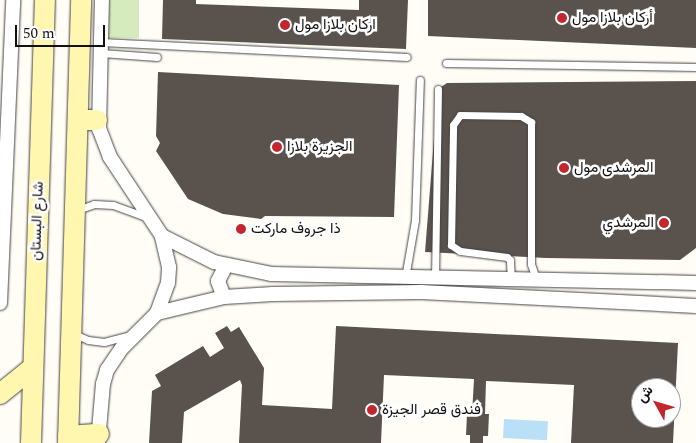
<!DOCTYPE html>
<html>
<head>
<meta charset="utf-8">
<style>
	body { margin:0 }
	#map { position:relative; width:696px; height:443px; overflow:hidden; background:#fffdf5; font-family:Spectral,Vazirmatn,serif }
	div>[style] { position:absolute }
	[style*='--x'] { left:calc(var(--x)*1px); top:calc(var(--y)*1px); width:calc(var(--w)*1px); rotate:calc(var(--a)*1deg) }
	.green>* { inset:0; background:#d5ebbd; transform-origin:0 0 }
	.water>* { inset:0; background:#b9e0f7; transform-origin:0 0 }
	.building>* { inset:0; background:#5a524d }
	.roads { filter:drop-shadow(0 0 1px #444) drop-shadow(0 0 1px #444) }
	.lane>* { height:7px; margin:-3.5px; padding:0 3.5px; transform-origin:3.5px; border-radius:3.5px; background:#fff }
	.street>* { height:14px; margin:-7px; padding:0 7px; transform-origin:7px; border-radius:7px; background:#fff }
	.secondary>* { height:20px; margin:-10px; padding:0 10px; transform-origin:10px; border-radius:10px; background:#fff6b0 }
	.dots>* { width:14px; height:14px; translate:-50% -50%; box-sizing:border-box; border:2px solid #fff; border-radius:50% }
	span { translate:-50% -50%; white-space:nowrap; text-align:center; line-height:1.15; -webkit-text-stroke:5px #fff; paint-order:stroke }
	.poi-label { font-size:15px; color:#111 }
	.left { translate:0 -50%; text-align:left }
	.right { translate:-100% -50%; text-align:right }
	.street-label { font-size:15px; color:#111 }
	.north { position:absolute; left:631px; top:378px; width:50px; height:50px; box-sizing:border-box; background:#fff; border:1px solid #a0a0a0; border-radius:50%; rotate:309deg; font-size:14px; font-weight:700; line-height:20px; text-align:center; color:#111 }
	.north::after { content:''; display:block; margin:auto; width:18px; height:22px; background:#c4262e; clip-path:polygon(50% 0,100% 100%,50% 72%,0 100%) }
	.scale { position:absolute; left:15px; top:25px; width:90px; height:22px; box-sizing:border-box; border:2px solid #111; border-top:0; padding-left:6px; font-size:15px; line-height:18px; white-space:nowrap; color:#111; -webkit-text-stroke:4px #fff; paint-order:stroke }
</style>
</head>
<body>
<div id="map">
	<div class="green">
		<div style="left:108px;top:0;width:31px;height:38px"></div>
	</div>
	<div class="water">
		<div style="left:504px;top:419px;width:44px;height:19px;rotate:3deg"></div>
	</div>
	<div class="building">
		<div style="clip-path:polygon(163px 0,196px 0,196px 4px,359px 10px,359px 0,408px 0,406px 49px,162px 39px)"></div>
		<div style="clip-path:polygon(428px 0,696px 0,696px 48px,428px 36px)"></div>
		<div style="clip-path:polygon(158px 72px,399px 85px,394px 217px,265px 216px,261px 219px,223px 214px,188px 199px,156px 151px,160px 143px,156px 136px)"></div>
		<div style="clip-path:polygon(696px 81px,696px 248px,680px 260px,546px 258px,425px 252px,438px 89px,447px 83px)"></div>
		<div style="clip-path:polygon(evenodd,227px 326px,231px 332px,239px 327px,264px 368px,262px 405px,332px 409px,336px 326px,678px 343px,673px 443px,571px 443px,574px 385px,486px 381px,485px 414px,489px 414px,488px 436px,483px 436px,483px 443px,470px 443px,470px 435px,466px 435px,467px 414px,472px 414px,474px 379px,384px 375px,381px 443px,239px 443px,242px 385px,240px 380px,184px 412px,182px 443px,149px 443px,152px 391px,161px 386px,155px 375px,203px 346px,210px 357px,224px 348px,215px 333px,227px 326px,641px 388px,671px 388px,671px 418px,641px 418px,641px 388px)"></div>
	</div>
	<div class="roads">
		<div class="lane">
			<div style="--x:101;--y:42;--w:306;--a:2.8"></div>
			<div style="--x:101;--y:53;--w:56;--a:4.1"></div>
			<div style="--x:446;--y:63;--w:250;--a:0.9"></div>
			<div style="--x:77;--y:210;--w:18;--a:-19"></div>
			<div style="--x:94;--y:204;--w:19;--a:3"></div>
			<div style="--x:113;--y:205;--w:37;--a:20"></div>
			<div style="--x:405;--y:278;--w:59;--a:-80.2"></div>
			<div style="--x:415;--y:220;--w:140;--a:-88"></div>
			<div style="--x:435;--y:279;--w:190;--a:-89.1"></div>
			<div style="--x:511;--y:281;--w:21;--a:-93"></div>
			<div style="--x:510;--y:260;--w:4;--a:-135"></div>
			<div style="--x:507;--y:257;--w:47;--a:-172.7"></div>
			<div style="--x:460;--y:251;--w:11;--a:-146"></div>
			<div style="--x:451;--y:245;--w:120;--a:-89"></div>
			<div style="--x:453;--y:125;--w:12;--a:-55"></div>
			<div style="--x:460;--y:115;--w:61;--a:0.9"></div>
			<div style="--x:521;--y:116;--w:12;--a:31"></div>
			<div style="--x:531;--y:122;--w:142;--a:90"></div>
			<div style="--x:531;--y:264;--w:18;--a:71"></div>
			<div style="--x:74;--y:334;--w:15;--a:23"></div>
			<div style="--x:88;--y:340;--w:16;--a:7"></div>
			<div style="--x:104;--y:342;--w:27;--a:-15"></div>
		</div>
		<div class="street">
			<div style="--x:162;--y:236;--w:58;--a:26.6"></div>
			<div style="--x:214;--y:262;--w:58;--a:11.9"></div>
			<div style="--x:271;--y:274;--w:425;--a:1.2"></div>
			<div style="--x:224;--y:297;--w:17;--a:-111"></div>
			<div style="--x:218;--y:281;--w:18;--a:-63"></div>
			<div style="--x:0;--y:303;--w:303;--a:-87.5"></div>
			<div style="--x:157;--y:313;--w:69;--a:-13.4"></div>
			<div style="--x:224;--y:297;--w:49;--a:-3.5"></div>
			<div style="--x:273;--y:294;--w:148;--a:-0.8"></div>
			<div style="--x:421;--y:292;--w:275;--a:2.9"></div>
			<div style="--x:98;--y:442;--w:58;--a:-85.1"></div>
			<div style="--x:103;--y:384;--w:15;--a:-74"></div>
			<div style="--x:107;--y:370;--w:27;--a:-56"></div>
			<div style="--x:122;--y:348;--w:49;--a:-45"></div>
			<div style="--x:157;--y:313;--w:32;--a:-70"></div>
			<div style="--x:168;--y:283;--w:16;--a:-86"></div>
			<div style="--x:169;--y:267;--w:32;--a:-103"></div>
			<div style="--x:162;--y:236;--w:95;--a:-123.4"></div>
			<div style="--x:110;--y:157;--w:30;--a:-111"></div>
			<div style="--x:99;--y:129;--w:129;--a:-88.7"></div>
		</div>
		<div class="secondary">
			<div style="--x:78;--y:120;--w:19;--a:0"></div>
			<div style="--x:0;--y:394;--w:41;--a:-39.1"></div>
			<div style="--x:68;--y:436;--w:31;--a:-4"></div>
			<div style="--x:31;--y:443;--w:443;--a:-88.2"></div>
			<div style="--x:68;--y:443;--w:443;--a:-88.3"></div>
		</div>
	</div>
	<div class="dots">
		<div style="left:562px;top:18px;background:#c4262e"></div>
		<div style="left:285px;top:25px;background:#c4262e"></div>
		<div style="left:277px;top:147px;background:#c4262e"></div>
		<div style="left:564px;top:168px;background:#c4262e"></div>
		<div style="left:664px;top:223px;background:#c4262e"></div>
		<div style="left:241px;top:229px;background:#c4262e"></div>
		<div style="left:372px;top:410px;background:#c4262e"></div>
	</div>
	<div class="poi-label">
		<span class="left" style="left:572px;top:18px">أركان بلازا مول</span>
		<span class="left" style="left:295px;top:25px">اركان بلازا مول</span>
		<span class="left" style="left:287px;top:147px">الجزيرة بلازا</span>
		<span class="left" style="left:574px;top:168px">المرشدى مول</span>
		<span class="right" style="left:654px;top:223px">المرشدي</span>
		<span class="left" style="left:251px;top:229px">ذا جروف ماركت</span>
		<span class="left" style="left:382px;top:410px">فندق قصر الجيزة</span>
	</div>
	<div class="street-label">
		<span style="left:37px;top:221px;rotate:-88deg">شارع البستان</span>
	</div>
	<div class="north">ش</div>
	<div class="scale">50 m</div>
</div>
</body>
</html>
